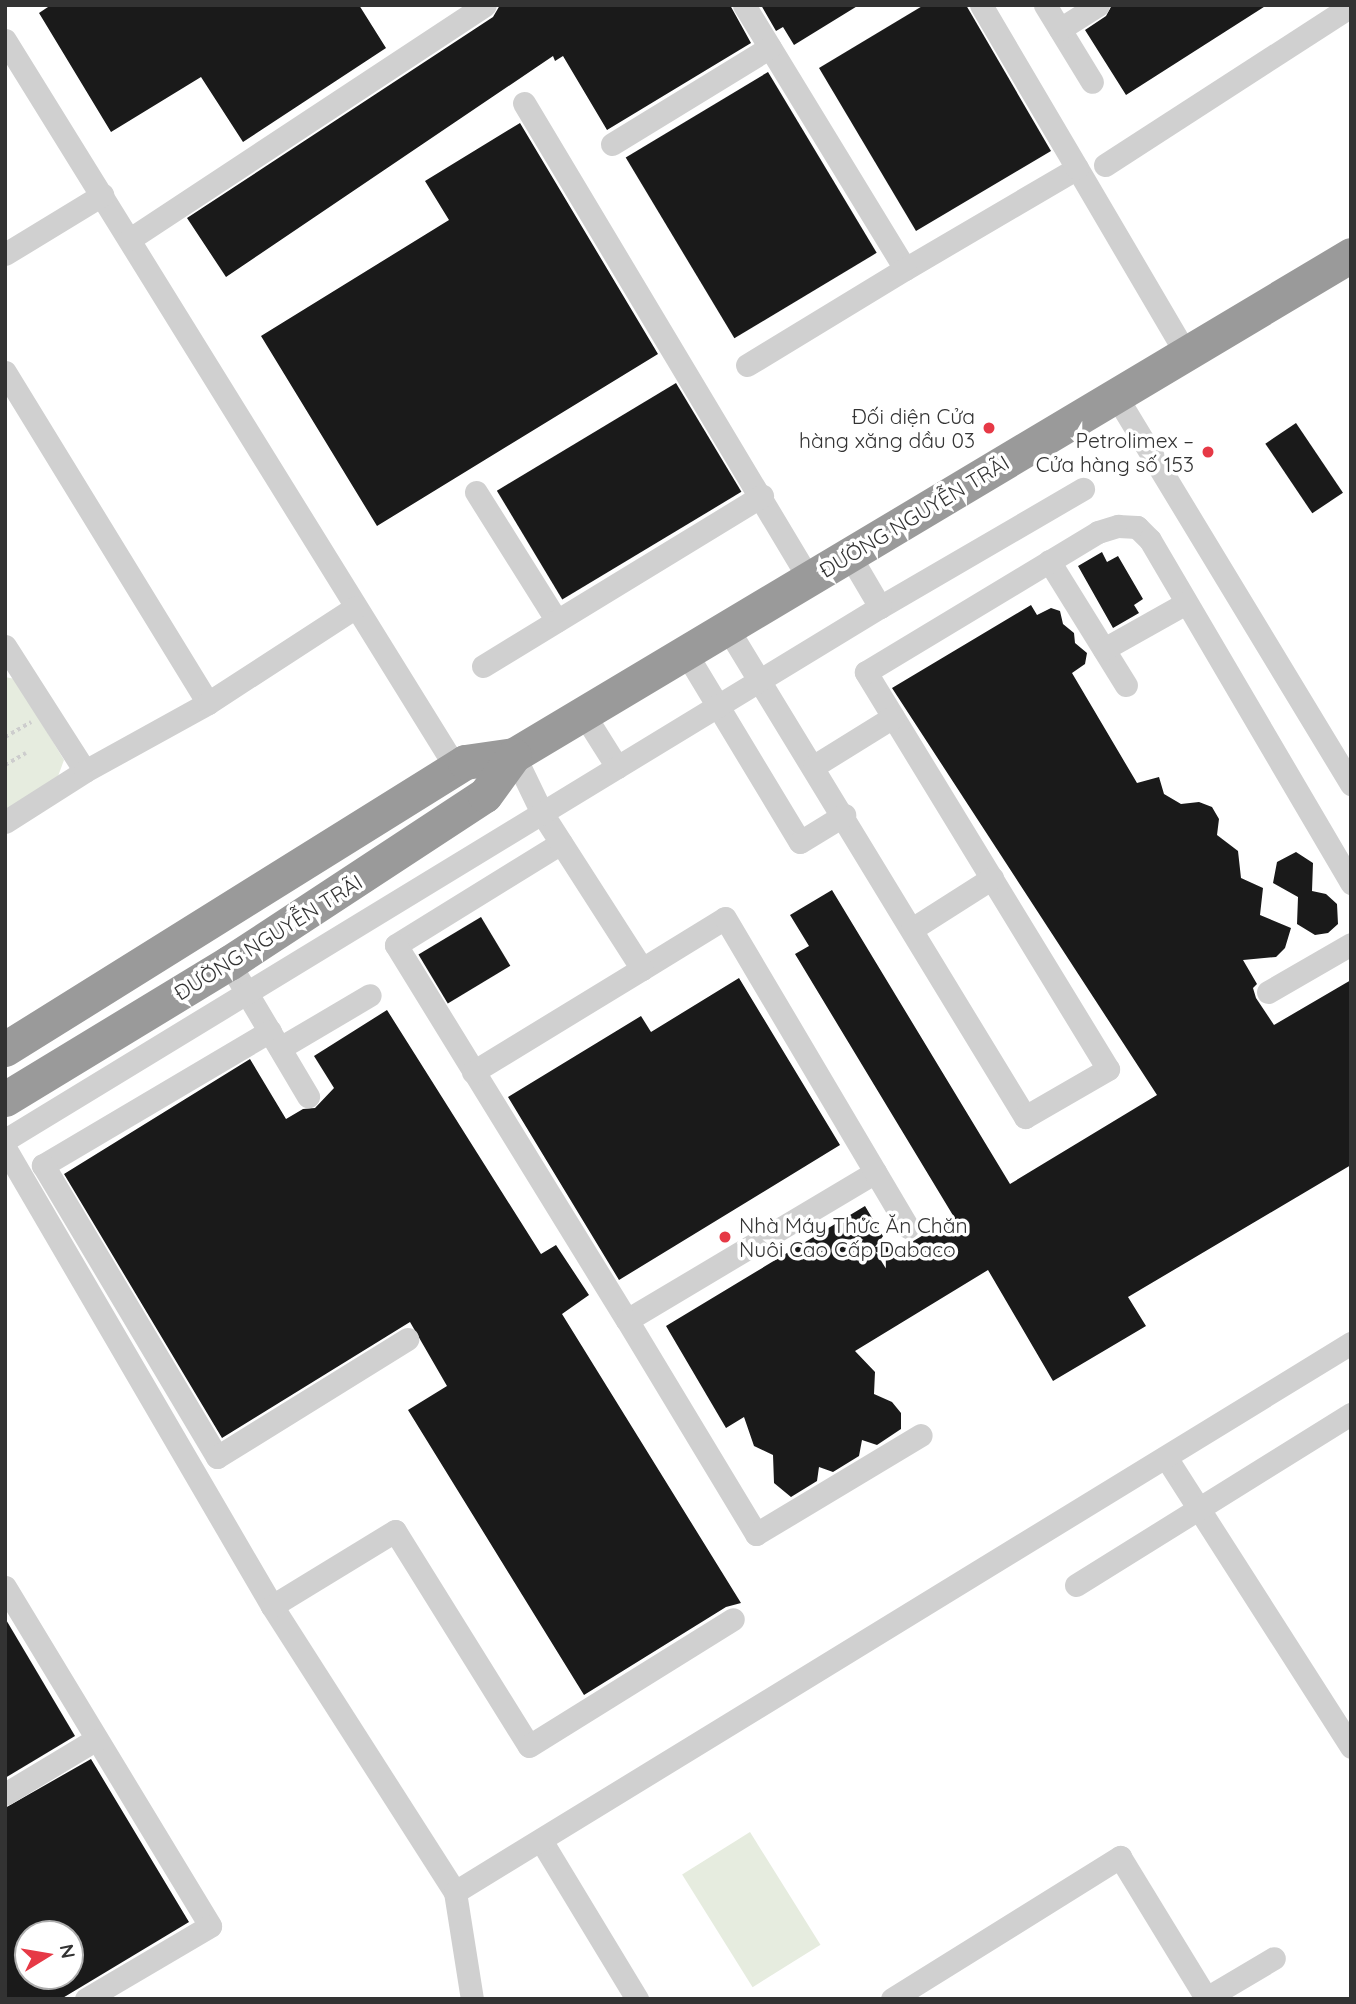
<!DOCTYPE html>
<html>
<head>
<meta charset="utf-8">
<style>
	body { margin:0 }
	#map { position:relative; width:1356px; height:2004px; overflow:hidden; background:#fff; font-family:Quicksand,sans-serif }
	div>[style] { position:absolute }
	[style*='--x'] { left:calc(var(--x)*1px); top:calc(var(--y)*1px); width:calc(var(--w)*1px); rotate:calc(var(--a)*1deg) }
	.green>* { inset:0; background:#e6ecdf; transform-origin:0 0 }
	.building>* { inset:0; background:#1a1a1a; transform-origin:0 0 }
	.path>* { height:3.5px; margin-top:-1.75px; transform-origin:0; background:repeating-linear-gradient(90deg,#cdcdcd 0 3.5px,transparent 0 7px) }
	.minor>* { height:23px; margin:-11.5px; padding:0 11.5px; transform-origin:11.5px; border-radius:11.5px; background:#d0d0d0 }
	.highway>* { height:35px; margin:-17.5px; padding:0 17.5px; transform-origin:17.5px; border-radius:17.5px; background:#9a9a9a }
	.dots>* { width:19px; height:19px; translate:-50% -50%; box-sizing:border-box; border:4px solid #fff; border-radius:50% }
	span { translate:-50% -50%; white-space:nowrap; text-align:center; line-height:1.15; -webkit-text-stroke:7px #fff; paint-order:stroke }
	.poi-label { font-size:21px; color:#333 }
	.right { translate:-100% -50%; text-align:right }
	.left { translate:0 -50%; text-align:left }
	.street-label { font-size:21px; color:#333 }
	.frame { position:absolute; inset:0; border:7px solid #333; pointer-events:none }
	.north { position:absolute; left:14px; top:1920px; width:70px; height:70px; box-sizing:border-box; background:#fff; border:2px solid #adadad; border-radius:50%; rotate:79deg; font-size:19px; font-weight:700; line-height:28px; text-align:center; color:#333 }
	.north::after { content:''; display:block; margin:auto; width:24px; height:32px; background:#e63946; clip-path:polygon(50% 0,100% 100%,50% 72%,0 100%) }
</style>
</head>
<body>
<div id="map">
	<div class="green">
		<div style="clip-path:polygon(5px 677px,15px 679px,64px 760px,57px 779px,5px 811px)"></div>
		<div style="left:750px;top:1832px;width:133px;height:80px;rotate:58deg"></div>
	</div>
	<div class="building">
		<div style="clip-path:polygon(51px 5px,359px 5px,386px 48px,243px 142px,201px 77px,111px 132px,39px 13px)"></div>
		<div style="clip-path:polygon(500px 5px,730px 5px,751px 43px,607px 130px,563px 56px,555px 61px,553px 56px,226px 277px,187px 218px,493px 17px)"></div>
		<div style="clip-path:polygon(761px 5px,859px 5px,794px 45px,783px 27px,776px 31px)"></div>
		<div style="clip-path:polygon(924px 5px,966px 5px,1051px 151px,916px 231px,819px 68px)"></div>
		<div style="clip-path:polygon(1112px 5px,1267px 5px,1126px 95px,1085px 30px,1106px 16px)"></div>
		<div style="left:768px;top:72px;width:211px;height:166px;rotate:59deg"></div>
		<div style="clip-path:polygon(520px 123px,658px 354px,377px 526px,261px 336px,449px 220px,425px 181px)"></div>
		<div style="left:676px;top:383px;width:127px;height:209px;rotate:59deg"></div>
		<div style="left:1296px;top:423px;width:84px;height:37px;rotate:56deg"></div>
		<div style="clip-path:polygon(1102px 552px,1107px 562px,1118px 556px,1143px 599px,1134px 605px,1139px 613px,1113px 628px,1078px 566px)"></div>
		<div style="clip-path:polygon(1031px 605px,1037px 615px,1051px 608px,1060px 611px,1063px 624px,1074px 633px,1075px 643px,1087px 653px,1085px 664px,1072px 673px,1137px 783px,1159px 777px,1164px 794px,1181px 804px,1199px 802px,1212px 807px,1219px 819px,1217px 835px,1238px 851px,1241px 878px,1263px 888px,1260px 915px,1291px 928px,1285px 948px,1276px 957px,1243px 960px,1257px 984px,1253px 988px,1256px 998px,1274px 1025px,1351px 980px,1351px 1165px,1128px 1297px,1146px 1326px,1053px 1381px,988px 1270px,855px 1351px,875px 1372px,874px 1394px,892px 1402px,901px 1413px,901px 1429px,877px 1445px,862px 1440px,859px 1456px,833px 1472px,819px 1467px,817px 1481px,791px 1497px,774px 1483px,773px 1455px,754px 1446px,744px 1417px,726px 1428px,666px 1326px,865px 1206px,893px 1253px,954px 1217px,795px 954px,809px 946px,790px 915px,832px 890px,1010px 1184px,1157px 1095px,892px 688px)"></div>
		<div style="clip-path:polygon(1296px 852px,1313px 863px,1312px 891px,1326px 894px,1337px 904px,1338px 924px,1328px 933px,1315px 935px,1297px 924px,1298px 897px,1273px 883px,1277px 862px)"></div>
		<div style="left:481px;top:917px;width:57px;height:73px;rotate:59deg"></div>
		<div style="clip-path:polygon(739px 978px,840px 1145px,619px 1280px,508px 1097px,641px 1016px,651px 1032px)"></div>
		<div style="clip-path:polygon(387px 1010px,541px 1254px,556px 1245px,589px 1295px,562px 1314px,741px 1603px,726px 1607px,584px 1695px,408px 1410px,447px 1386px,410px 1322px,222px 1438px,64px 1174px,250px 1059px,286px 1119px,303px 1109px,315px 1108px,334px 1088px,314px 1056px)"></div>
		<div style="clip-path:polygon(5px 1618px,75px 1736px,5px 1778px)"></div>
		<div style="clip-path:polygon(evenodd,91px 1759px,189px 1922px,61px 1999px,5px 1999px,5px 1808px,91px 1759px,28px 1934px,70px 1934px,70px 1976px,28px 1976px,28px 1934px)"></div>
	</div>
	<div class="path">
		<div style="--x:5;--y:737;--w:30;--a:-30"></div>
		<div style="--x:5;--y:765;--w:24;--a:-30"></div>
	</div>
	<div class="minor">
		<div style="--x:744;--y:5;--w:309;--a:58.6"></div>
		<div style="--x:905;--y:269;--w:199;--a:-30.4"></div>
		<div style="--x:1077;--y:168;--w:216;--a:59.6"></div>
		<div style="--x:981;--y:5;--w:189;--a:59.5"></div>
		<div style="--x:1045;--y:5;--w:90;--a:58.6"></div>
		<div style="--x:1060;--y:29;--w:45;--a:-32.3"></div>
		<div style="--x:5;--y:40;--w:856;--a:58.22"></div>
		<div style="--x:524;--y:103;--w:555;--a:59.09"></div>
		<div style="--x:612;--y:144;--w:185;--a:-31.5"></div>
		<div style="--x:1105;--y:165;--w:293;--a:-32.9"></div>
		<div style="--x:130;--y:239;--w:425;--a:-33.4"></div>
		<div style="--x:5;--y:254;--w:114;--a:-31.3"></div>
		<div style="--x:747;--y:365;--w:185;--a:-31.3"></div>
		<div style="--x:5;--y:372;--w:388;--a:58.5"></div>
		<div style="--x:1116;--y:396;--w:454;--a:58.8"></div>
		<div style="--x:476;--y:492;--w:152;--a:57.9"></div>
		<div style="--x:1049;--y:561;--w:146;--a:58.2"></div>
		<div style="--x:880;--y:607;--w:235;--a:-30.2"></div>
		<div style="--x:726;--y:626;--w:575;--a:58.66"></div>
		<div style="--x:1025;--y:1117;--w:96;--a:-30"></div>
		<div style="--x:1108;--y:1069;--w:465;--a:-121.4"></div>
		<div style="--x:866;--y:672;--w:271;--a:-31.1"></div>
		<div style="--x:1098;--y:532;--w:21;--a:-17"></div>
		<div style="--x:1118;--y:526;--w:19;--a:3"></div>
		<div style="--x:1137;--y:527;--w:18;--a:45"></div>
		<div style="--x:1150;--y:540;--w:398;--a:59.6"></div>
		<div style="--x:5;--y:646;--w:148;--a:57.4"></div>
		<div style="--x:1104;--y:649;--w:94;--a:-29.3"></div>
		<div style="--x:684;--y:650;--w:224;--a:58.9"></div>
		<div style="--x:800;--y:842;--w:52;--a:-31.5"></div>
		<div style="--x:483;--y:666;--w:327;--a:-31.4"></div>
		<div style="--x:583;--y:713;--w:64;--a:57.8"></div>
		<div style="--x:814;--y:766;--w:93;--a:-31.8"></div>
		<div style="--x:5;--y:822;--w:95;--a:-32.5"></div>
		<div style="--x:85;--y:771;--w:141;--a:-28.9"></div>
		<div style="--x:208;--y:703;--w:176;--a:-33"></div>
		<div style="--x:561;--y:843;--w:194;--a:148.3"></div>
		<div style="--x:396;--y:945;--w:440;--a:58.4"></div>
		<div style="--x:627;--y:1320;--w:289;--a:-30.8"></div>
		<div style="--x:912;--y:929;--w:95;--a:-32.5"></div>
		<div style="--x:229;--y:963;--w:155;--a:59.3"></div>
		<div style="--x:642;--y:969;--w:97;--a:-31.6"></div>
		<div style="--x:725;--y:918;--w:359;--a:59.4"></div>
		<div style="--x:1268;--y:992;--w:96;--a:-30"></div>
		<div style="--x:270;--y:1031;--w:264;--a:149.4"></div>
		<div style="--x:43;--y:1165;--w:340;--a:59.2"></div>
		<div style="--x:217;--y:1457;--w:224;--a:-31.8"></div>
		<div style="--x:280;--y:1048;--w:104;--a:-30.5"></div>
		<div style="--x:473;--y:1072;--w:198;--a:-31.4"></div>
		<div style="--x:642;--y:969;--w:185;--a:-122.7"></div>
		<div style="--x:542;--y:813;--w:64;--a:-115.8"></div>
		<div style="--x:5;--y:1140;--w:1025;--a:-31.35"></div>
		<div style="--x:880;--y:607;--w:59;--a:-120.5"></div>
		<div style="--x:5;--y:1148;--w:530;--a:59.76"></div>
		<div style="--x:272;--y:1606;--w:340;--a:57.4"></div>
		<div style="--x:455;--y:1892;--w:108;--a:81"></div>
		<div style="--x:627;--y:1320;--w:250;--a:58.9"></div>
		<div style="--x:756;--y:1534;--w:192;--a:-31"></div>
		<div style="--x:1167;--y:1459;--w:342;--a:57.4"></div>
		<div style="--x:1076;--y:1585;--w:324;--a:-31.9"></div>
		<div style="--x:5;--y:1587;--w:396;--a:58.8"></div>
		<div style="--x:210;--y:1926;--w:144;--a:149.5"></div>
		<div style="--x:272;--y:1606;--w:144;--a:-31.4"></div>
		<div style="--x:395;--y:1531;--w:253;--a:58.1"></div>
		<div style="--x:529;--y:1746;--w:240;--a:-31.9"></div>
		<div style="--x:5;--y:1794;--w:105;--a:-31"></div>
		<div style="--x:542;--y:1842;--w:184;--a:58.8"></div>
		<div style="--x:455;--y:1892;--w:1051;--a:-31.5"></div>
		<div style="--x:892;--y:1999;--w:269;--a:-31.9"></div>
		<div style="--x:1120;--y:1857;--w:165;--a:58.6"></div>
		<div style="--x:1205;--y:1999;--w:80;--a:-30.7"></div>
	</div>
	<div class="highway">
		<div style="--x:5;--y:1049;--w:542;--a:-31.96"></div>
		<div style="--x:465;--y:762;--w:49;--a:-8.1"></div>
		<div style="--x:514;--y:755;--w:975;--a:-30.85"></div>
		<div style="--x:5;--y:1099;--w:262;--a:-31.3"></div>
		<div style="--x:229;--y:963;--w:306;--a:-33.3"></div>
		<div style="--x:485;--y:795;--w:49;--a:-54.1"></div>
	</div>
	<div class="dots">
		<div style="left:989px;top:428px;background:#e63946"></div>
		<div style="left:1208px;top:452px;background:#e63946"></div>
		<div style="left:725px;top:1237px;background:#e63946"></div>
	</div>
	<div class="poi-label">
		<span class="right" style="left:975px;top:428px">Đối diện Cửa<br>hàng xăng dầu 03</span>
		<span class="right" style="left:1194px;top:452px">Petrolimex –<br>Cửa hàng số 153</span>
		<span class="left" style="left:739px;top:1237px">Nhà Máy Thức Ăn Chăn<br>Nuôi Cao Cấp Dabaco</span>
	</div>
	<div class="street-label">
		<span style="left:914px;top:516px;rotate:-31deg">ĐƯỜNG NGUYỄN TRÃI</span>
		<span style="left:268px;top:937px;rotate:-32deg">ĐƯỜNG NGUYỄN TRÃI</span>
	</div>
	<div class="frame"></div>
	<div class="north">N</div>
</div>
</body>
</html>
